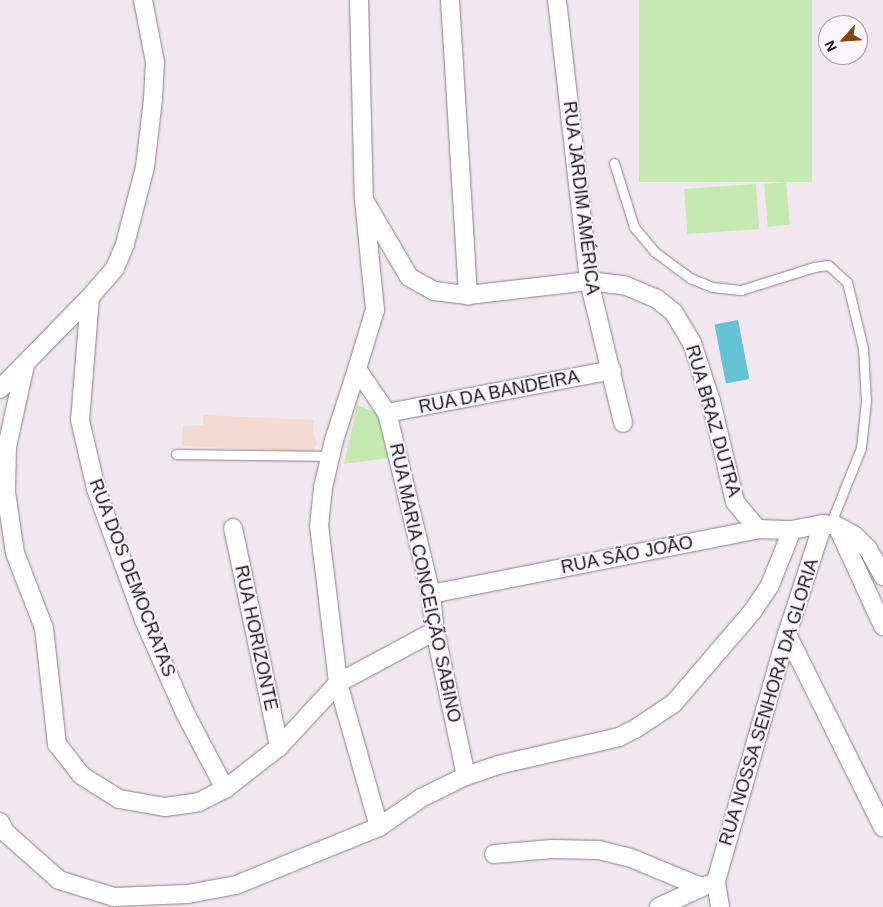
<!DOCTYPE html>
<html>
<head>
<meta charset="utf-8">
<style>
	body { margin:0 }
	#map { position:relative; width:883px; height:907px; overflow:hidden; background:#f0e7ef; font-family:Arial,sans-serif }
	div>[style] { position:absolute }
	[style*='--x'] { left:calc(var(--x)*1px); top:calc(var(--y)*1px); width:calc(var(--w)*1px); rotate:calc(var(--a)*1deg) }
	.education>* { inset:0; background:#f3dad2 }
	.green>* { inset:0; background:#c6e8b1; transform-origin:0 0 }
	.water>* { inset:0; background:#65c2d4; transform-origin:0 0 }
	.roads { filter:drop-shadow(0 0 1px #8a8289) drop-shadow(0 0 1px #8a8289) }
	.lane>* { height:9px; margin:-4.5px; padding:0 4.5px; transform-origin:4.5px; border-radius:4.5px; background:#fff }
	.street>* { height:18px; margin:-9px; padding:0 9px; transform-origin:9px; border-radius:9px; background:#fff }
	span { translate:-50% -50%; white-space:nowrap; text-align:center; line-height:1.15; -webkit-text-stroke:4px #fdf5fc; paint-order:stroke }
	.street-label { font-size:18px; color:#1c191c }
	.north { position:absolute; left:818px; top:15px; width:50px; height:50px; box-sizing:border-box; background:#fdf5fc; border:1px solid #a39da2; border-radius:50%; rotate:244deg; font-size:14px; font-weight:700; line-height:20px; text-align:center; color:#1c191c }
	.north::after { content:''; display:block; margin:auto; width:18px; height:22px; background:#86460f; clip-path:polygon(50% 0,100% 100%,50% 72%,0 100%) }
</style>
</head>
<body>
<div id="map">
	<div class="education">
		<div style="clip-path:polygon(203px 415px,314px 420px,313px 432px,317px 444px,312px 451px,182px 446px,183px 426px,203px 425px)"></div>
	</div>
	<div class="green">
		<div style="left:639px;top:0;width:173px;height:182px"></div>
		<div style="left:786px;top:182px;width:43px;height:22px;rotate:85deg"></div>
		<div style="left:756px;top:184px;width:45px;height:72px;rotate:86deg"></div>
		<div style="clip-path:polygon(357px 405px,379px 414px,388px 458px,344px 464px)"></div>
	</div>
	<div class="water">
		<div style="left:738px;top:320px;width:60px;height:24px;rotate:79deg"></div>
	</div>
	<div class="roads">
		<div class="lane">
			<div style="--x:614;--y:163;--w:67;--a:72.6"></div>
			<div style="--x:634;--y:227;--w:33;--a:50"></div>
			<div style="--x:655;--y:252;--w:44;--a:36.6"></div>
			<div style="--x:690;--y:278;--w:24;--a:22"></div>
			<div style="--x:712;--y:287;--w:29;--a:6"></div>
			<div style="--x:741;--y:290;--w:77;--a:-17.5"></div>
			<div style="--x:814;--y:267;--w:14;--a:-8"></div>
			<div style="--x:828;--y:265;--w:25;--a:42"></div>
			<div style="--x:847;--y:282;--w:68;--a:76.4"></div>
			<div style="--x:863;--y:348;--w:53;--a:86.8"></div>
			<div style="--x:866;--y:401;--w:47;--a:96.1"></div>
			<div style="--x:861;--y:448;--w:83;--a:111.9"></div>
			<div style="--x:176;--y:454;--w:154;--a:0.7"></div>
		</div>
		<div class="street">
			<div style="--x:359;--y:0;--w:200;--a:88.6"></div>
			<div style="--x:364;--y:200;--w:111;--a:84.3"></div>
			<div style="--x:375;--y:310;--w:62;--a:107"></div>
			<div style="--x:357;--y:369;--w:53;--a:55.7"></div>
			<div style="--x:387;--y:413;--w:25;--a:76"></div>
			<div style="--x:393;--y:437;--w:162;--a:76.4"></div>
			<div style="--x:431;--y:594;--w:37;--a:84"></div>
			<div style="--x:435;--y:631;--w:148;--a:77.9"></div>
			<div style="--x:450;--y:0;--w:296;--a:86.5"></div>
			<div style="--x:557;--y:0;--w:283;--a:83.5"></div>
			<div style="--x:589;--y:281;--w:146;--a:76.5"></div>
			<div style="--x:367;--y:205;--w:83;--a:59.7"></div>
			<div style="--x:409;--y:277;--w:29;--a:29"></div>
			<div style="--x:434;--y:291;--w:34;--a:7"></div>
			<div style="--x:468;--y:295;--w:122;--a:-6.6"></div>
			<div style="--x:589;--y:281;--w:35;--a:7"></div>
			<div style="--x:624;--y:285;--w:36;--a:23"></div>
			<div style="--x:657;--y:299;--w:22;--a:39"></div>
			<div style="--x:674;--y:313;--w:35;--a:59"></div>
			<div style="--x:692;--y:343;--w:61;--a:71.9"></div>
			<div style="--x:711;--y:401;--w:104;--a:76.6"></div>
			<div style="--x:735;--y:502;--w:35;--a:50"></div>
			<div style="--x:90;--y:297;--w:123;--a:94.6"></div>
			<div style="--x:80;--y:420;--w:71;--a:76.9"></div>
			<div style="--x:96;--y:489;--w:140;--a:69.9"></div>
			<div style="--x:144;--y:620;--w:102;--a:66.2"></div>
			<div style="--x:185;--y:713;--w:86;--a:62.2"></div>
			<div style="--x:25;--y:365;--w:84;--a:102.4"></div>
			<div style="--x:7;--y:447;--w:45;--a:91.3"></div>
			<div style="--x:6;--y:492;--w:62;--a:81.6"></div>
			<div style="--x:15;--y:553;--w:80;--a:68.9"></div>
			<div style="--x:44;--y:628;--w:117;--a:83.6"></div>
			<div style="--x:57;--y:744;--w:39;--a:52"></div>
			<div style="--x:81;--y:775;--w:45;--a:32.3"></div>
			<div style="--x:119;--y:799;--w:47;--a:9.9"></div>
			<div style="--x:165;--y:807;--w:34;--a:-8"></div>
			<div style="--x:199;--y:802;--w:29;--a:-27"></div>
			<div style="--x:225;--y:789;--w:68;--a:-37.9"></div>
			<div style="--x:279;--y:747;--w:87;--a:-47.3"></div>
			<div style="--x:338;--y:683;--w:110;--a:-28.2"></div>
			<div style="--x:357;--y:369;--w:75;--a:107.9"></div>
			<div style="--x:334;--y:440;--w:49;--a:102.9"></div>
			<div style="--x:323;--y:488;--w:37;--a:96"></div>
			<div style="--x:319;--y:525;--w:159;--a:83.1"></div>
			<div style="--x:338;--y:683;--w:150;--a:74.1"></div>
			<div style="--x:0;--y:389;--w:129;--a:-45.6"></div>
			<div style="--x:90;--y:297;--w:38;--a:-49"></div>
			<div style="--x:115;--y:268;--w:26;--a:-67"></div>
			<div style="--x:125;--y:244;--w:80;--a:-75.4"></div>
			<div style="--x:145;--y:167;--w:68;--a:-83.3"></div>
			<div style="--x:153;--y:99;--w:37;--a:-87"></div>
			<div style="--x:155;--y:62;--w:63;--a:-101"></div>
			<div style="--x:387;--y:413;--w:229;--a:-10.8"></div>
			<div style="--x:837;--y:526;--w:110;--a:65.3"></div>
			<div style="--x:233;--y:528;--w:224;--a:78.1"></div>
			<div style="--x:431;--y:594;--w:333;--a:-11.2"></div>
			<div style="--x:758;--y:529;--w:34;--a:2"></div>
			<div style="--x:792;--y:530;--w:32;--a:-11"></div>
			<div style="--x:823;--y:524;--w:14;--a:8"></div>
			<div style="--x:837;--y:526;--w:19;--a:28"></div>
			<div style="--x:854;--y:535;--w:20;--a:45"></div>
			<div style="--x:868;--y:549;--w:31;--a:61"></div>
			<div style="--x:787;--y:634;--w:216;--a:63.6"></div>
			<div style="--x:0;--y:822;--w:11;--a:63"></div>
			<div style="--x:5;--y:832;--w:72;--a:41.6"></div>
			<div style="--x:59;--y:880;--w:58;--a:17.2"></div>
			<div style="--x:114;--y:897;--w:74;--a:-2.3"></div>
			<div style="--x:188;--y:894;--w:49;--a:-10.6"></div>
			<div style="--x:236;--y:885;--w:154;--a:-22.1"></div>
			<div style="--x:379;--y:827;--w:51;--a:-34.6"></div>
			<div style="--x:421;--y:798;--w:50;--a:-26.1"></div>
			<div style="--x:466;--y:776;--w:34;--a:-19"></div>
			<div style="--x:498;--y:765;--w:124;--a:-13"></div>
			<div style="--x:619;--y:737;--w:18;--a:-27"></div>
			<div style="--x:635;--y:729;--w:47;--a:-33.7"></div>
			<div style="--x:674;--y:703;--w:120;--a:-49.4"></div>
			<div style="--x:752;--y:612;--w:32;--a:-56"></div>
			<div style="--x:770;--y:585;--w:59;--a:-68.2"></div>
			<div style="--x:494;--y:854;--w:58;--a:-4.9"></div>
			<div style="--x:552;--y:849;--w:47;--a:1.2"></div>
			<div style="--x:599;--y:850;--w:33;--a:14"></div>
			<div style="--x:631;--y:858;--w:76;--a:22.5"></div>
			<div style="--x:659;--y:907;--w:53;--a:-24.6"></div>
			<div style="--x:720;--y:907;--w:26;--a:-99"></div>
			<div style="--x:716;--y:881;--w:257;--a:-74"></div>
			<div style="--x:787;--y:634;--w:116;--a:-71.9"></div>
		</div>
	</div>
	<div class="street-label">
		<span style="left:581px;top:198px;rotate:83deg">RUA JARDIM AMÉRICA</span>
		<span style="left:499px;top:392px;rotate:-11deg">RUA DA BANDEIRA</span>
		<span style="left:713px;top:421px;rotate:74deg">RUA BRAZ DUTRA</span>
		<span style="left:627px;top:555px;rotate:-11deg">RUA SÃO JOÃO</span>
		<span style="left:132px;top:578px;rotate:69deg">RUA DOS DEMOCRATAS</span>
		<span style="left:425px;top:583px;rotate:78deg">RUA MARIA CONCEIÇÃO SABINO</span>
		<span style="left:256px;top:638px;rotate:78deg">RUA HORIZONTE</span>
		<span style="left:769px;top:702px;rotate:-73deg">RUA NOSSA SENHORA DA GLORIA</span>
	</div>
	<div class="north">N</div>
</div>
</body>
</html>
